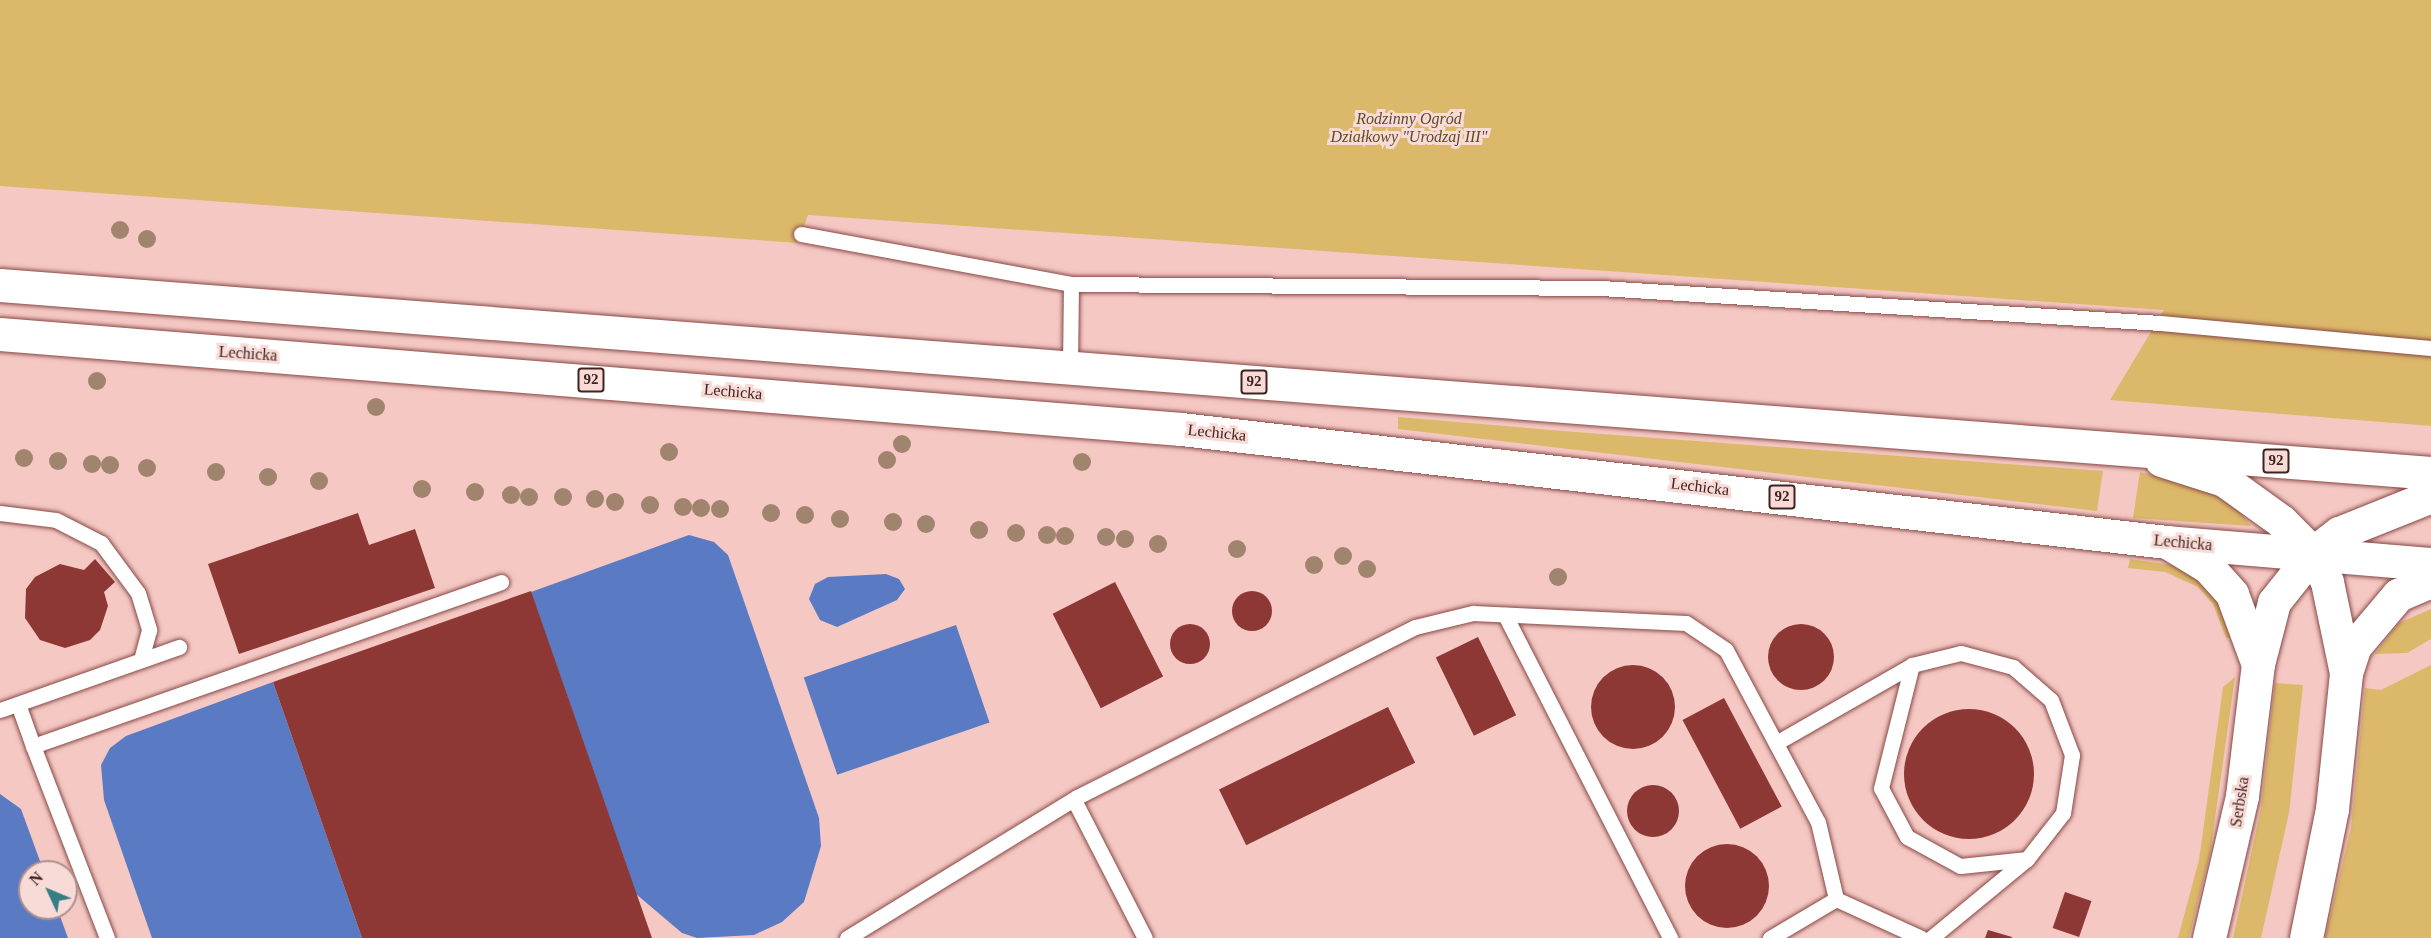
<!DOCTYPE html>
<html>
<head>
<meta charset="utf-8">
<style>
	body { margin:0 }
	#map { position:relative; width:2431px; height:938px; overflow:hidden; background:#f5c8c4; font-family:"Times New Roman",serif }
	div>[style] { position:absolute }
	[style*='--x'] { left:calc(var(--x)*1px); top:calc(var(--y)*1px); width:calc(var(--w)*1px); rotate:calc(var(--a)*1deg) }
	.green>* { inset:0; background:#dcb86a }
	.water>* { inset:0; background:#5a7bc3; transform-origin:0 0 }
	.building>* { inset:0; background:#8e3835; transform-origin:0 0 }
	.round { border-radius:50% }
	.roads { filter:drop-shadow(0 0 2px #884945) drop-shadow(0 0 2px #884945) }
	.service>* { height:15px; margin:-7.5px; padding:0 7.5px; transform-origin:7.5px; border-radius:7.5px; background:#fff }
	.tertiary>* { height:33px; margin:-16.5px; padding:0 16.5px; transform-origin:16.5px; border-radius:16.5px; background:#fff }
	.primary>* { height:33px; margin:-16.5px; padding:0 16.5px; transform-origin:16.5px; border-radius:16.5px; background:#fff }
	.trees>* { width:18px; height:18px; margin:-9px; border-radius:50%; background:#a1846d }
	span { translate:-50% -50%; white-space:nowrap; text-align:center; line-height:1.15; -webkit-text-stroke:6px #f8dad6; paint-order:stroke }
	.shield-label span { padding:2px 4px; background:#f8dad6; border:2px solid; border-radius:4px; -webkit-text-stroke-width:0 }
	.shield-label { font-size:15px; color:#3f2321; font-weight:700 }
	.park-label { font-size:16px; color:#5d4c26; font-style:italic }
	.street-label { font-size:16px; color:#3f2321 }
	.north { position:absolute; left:18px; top:860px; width:60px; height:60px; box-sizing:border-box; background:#f8dad6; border:2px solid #ae918e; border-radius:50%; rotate:314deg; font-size:16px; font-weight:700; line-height:24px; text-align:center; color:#3f2321 }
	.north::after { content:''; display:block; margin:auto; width:21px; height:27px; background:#367e86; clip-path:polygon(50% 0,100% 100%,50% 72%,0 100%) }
</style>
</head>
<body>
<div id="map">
	<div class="green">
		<div style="clip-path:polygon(0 0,2431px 0,2431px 426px,2110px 400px,2164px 310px,808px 215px,798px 243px,0 186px)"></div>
		<div style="clip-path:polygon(1398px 417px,1575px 432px,2103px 471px,2097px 511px,1398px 429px)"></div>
		<div style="clip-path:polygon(2140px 472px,2203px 488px,2238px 509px,2251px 526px,2133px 518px)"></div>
		<div style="clip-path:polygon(2130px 559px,2178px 566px,2211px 586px,2236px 638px,2226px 638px,2213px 604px,2198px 587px,2165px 572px,2128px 568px)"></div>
		<div style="clip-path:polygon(2431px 609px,2431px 639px,2407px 653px,2375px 654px,2399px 623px)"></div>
		<div style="clip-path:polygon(2431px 665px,2431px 938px,2325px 938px,2351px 827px,2365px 688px,2381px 690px)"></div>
		<div style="clip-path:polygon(2235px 677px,2210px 854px,2189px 938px,2178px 938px,2199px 860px,2223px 687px)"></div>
		<div style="clip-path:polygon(2275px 683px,2303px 685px,2289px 813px,2261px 938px,2233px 938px,2261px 808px)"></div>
	</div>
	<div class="water">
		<div style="clip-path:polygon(689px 535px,714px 542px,728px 555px,819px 818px,821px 846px,804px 902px,782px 922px,754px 935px,697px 938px,682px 933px,636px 894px,531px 592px)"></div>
		<div style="clip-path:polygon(886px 574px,899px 579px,905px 589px,897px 600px,837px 627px,820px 620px,809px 599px,815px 584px,828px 577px)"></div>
		<div style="left:956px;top:625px;width:103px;height:161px;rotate:71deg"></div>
		<div style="clip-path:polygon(273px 682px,362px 938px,152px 938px,104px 800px,101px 765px,110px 748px,126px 736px)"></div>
		<div style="clip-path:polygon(0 794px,21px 809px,44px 872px,30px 872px,30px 908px,57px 908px,68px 938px,0 938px)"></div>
	</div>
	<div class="building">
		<div style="clip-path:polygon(358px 513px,369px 545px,415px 529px,435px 588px,239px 654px,208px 564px)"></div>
		<div style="clip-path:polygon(95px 559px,115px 582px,104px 592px,108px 606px,100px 630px,90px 640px,65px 648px,40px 640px,25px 618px,26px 589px,35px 577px,60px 564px,84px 570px)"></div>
		<div style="left:1115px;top:582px;width:106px;height:70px;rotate:63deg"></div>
		<div class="round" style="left:1232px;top:591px;width:40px;height:40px"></div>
		<div style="clip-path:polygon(531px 591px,652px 938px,362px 938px,273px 682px)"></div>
		<div class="round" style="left:1170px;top:624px;width:40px;height:40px"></div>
		<div class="round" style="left:1768px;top:624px;width:66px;height:66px"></div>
		<div style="left:1478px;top:637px;width:87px;height:47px;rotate:64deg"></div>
		<div class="round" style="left:1591px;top:665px;width:84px;height:84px"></div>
		<div style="left:1724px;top:698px;width:123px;height:47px;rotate:62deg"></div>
		<div style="left:1388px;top:707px;width:62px;height:188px;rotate:64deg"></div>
		<div class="round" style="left:1904px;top:709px;width:130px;height:130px"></div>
		<div class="round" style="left:1627px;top:785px;width:52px;height:52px"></div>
		<div class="round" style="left:1685px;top:844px;width:84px;height:84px"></div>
		<div style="left:2065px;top:892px;width:28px;height:38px;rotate:19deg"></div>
		<div style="clip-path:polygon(1988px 930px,2012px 937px,2012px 938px,1985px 938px)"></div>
	</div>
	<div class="roads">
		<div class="service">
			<div style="--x:801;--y:234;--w:275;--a:10.5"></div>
			<div style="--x:1071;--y:284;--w:83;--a:90.7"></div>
			<div style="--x:1071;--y:284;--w:530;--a:0.43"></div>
			<div style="--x:1601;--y:288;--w:560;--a:3.58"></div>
			<div style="--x:2160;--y:323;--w:272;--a:5.3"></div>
			<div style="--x:0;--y:513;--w:56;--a:7.1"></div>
			<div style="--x:56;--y:520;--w:51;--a:27.1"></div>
			<div style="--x:101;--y:543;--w:62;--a:53.5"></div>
			<div style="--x:138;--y:593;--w:39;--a:73"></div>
			<div style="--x:149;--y:630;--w:31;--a:105"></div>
			<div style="--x:1505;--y:615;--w:363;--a:62.9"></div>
			<div style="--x:18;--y:704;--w:45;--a:70.3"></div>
			<div style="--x:33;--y:746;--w:496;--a:-19.3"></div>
			<div style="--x:0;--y:710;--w:190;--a:-19.4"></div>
			<div style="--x:1776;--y:743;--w:157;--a:-29.8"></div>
			<div style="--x:1912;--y:665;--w:50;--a:-13.8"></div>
			<div style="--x:1961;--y:653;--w:54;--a:15.1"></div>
			<div style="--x:2013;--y:667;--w:50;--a:41"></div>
			<div style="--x:2051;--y:700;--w:59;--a:69.1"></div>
			<div style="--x:2072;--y:755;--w:59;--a:98.8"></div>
			<div style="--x:2063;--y:813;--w:58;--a:128"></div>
			<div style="--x:2027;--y:859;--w:67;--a:174"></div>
			<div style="--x:1960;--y:866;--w:60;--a:-151.3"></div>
			<div style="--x:1907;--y:837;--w:55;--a:-118"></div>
			<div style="--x:1881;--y:788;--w:127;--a:-75.9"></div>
			<div style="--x:33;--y:746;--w:206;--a:68.9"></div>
			<div style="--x:1074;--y:800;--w:155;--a:62.8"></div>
			<div style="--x:1836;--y:899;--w:94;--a:24.6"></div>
			<div style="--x:847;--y:938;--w:270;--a:-31.5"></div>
			<div style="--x:1077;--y:797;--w:378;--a:-26.7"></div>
			<div style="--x:1415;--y:627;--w:60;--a:-13.6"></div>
			<div style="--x:1473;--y:613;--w:213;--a:2.7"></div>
			<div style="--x:1686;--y:623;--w:48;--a:34"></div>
			<div style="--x:1726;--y:650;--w:195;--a:61.9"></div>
			<div style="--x:1818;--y:822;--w:79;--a:76.8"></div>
			<div style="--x:1836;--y:899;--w:77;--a:149.4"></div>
			<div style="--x:1931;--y:938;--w:124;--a:-39.5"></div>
		</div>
		<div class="tertiary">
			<div style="--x:2161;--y:460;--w:66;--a:17.6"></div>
			<div style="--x:2224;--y:480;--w:70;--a:35.7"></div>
			<div style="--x:2281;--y:521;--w:45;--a:45"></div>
			<div style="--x:2313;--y:553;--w:32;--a:64"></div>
			<div style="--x:2327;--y:582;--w:93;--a:78.2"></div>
			<div style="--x:2167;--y:542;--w:48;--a:31.4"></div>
			<div style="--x:2208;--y:567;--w:36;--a:48"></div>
			<div style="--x:2232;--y:594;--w:72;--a:69.8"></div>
			<div style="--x:2209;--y:938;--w:146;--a:-76.9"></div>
			<div style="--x:2242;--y:796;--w:133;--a:-83.1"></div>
			<div style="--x:2258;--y:664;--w:64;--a:-75.5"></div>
			<div style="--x:2274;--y:602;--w:63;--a:-51.5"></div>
			<div style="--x:2313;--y:553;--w:33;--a:-38"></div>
			<div style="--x:2339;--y:533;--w:99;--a:-21.9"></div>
			<div style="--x:2306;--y:938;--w:132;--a:-78.6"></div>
			<div style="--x:2332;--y:809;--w:137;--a:-84.1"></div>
			<div style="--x:2346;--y:673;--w:28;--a:-72"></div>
			<div style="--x:2355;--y:646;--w:67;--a:-49.9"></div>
			<div style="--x:2398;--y:595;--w:36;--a:-23"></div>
		</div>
		<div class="primary">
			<div style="--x:0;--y:285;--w:2438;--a:4.42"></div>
			<div style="--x:0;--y:334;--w:1185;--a:4.6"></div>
			<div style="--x:1181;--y:429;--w:992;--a:6.54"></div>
			<div style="--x:2167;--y:542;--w:265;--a:4.8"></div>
		</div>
	</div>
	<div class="trees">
		<div style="left:120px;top:230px"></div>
		<div style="left:147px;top:239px"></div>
		<div style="left:97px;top:381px"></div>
		<div style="left:376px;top:407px"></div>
		<div style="left:902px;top:444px"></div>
		<div style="left:669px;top:452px"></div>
		<div style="left:24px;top:458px"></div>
		<div style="left:887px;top:460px"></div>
		<div style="left:58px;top:461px"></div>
		<div style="left:1082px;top:462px"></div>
		<div style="left:92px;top:464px"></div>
		<div style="left:110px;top:465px"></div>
		<div style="left:147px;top:468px"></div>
		<div style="left:216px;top:472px"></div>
		<div style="left:268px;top:477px"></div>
		<div style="left:319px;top:481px"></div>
		<div style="left:422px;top:489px"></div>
		<div style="left:475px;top:492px"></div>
		<div style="left:511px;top:495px"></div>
		<div style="left:529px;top:497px"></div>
		<div style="left:563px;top:497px"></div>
		<div style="left:595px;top:499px"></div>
		<div style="left:615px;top:502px"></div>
		<div style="left:650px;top:505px"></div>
		<div style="left:683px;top:507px"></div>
		<div style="left:701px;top:508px"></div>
		<div style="left:720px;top:509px"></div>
		<div style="left:771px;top:513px"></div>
		<div style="left:805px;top:515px"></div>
		<div style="left:840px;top:519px"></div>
		<div style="left:893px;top:522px"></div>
		<div style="left:926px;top:524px"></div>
		<div style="left:979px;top:530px"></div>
		<div style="left:1016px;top:533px"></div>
		<div style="left:1047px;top:535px"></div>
		<div style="left:1065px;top:536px"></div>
		<div style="left:1106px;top:537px"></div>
		<div style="left:1125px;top:539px"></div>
		<div style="left:1158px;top:544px"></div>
		<div style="left:1237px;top:549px"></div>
		<div style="left:1343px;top:556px"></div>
		<div style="left:1314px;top:565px"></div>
		<div style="left:1367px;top:569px"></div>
		<div style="left:1558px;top:577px"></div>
	</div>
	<div class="shield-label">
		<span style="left:591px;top:380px">92</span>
		<span style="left:1254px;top:382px">92</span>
		<span style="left:2276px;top:461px">92</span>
		<span style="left:1782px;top:497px">92</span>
	</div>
	<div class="park-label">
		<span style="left:1409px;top:128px">Rodzinny Ogród<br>Działkowy "Urodzaj III"</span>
	</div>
	<div class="street-label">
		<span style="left:248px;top:354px;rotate:4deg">Lechicka</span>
		<span style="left:733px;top:392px;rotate:5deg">Lechicka</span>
		<span style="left:1217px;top:433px;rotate:6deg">Lechicka</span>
		<span style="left:1700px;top:487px;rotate:7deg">Lechicka</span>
		<span style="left:2183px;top:543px;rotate:5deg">Lechicka</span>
		<span style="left:2240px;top:802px;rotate:-81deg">Serbska</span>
	</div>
	<div class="north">N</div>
</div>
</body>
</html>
